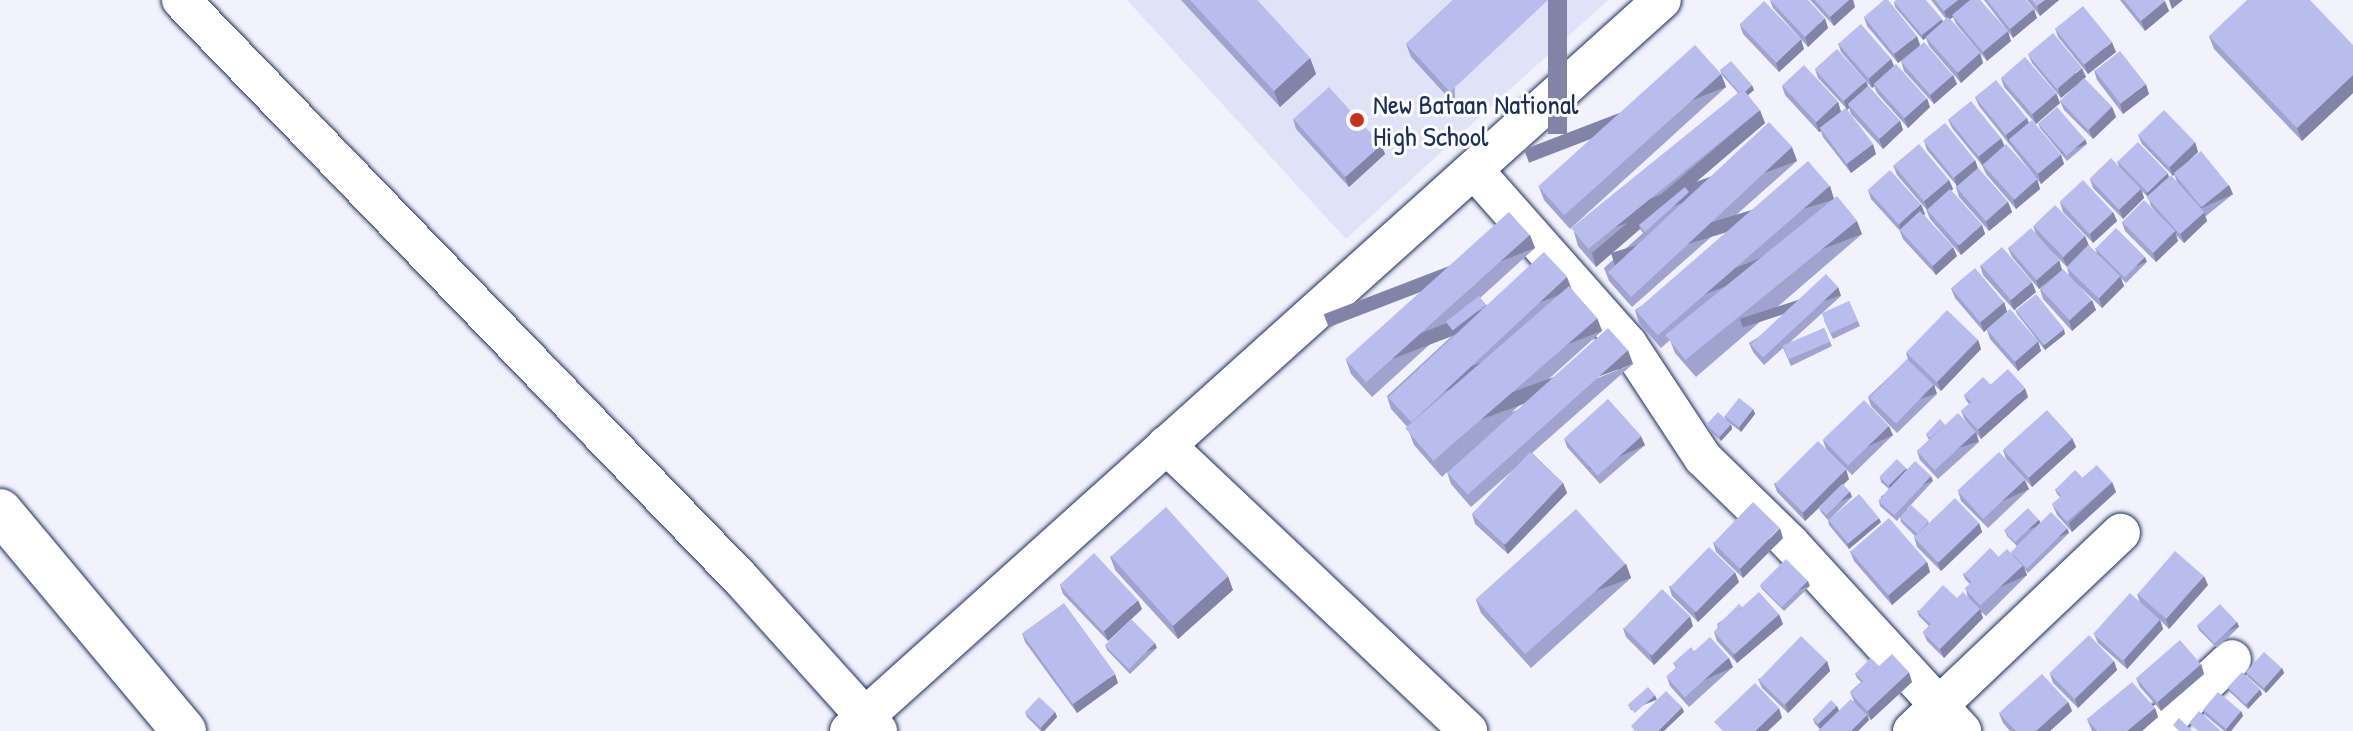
<!DOCTYPE html>
<html>
<head>
<meta charset="utf-8">
<style>
	body { margin:0 }
	#map { position:relative; width:2353px; height:731px; overflow:hidden; background:#f1f2fc; font-family:"Patrick Hand",sans-serif }
	div>[style] { position:absolute }
	[style*='--x'] { left:calc(var(--x)*1px); top:calc(var(--y)*1px); width:calc(var(--w)*1px); rotate:calc(var(--a)*1deg) }
	.built>* { inset:0; background:#e0e2f8 }
	.roads { filter:drop-shadow(0 0 2px #1b2f5e) drop-shadow(0 0 2px #1b2f5e) }
	.minor>* { height:38px; margin:-19px; padding:0 19px; transform-origin:19px; border-radius:19px; background:#fff }
	.major>* { height:44px; margin:-22px; padding:0 22px; transform-origin:22px; border-radius:22px; background:#fff }
	.wall>* { inset:0; background:#9fa3cd }
	.shaded-wall>* { inset:0; background:#8284a7; transform-origin:0 0 }
	.building>* { inset:0; background:#b9bdee; transform-origin:0 0 }
	.dots>* { width:22px; height:22px; translate:-50% -50%; box-sizing:border-box; border:4px solid #fff; border-radius:50% }
	span { translate:-50% -50%; white-space:nowrap; text-align:center; line-height:1.15; -webkit-text-stroke:6px #fff; paint-order:stroke }
	.poi-label { font-size:28px; color:#1b2f5e }
	.left { translate:0 -50%; text-align:left }
</style>
</head>
<body>
<div id="map">
	<div class="built">
		<div style="clip-path:polygon(1127px 0,1608px 0,1346px 239px)"></div>
	</div>
	<div class="roads">
		<div class="minor">
			<div style="--x:181;--y:0;--w:808;--a:45.95"></div>
			<div style="--x:743;--y:581;--w:202;--a:48"></div>
			<div style="--x:1474;--y:170;--w:232;--a:48.5"></div>
			<div style="--x:1628;--y:344;--w:136;--a:56.7"></div>
			<div style="--x:1703;--y:458;--w:122;--a:44.3"></div>
			<div style="--x:1790;--y:543;--w:255;--a:47.5"></div>
			<div style="--x:1166;--y:445;--w:416;--a:43.4"></div>
			<div style="--x:849;--y:731;--w:1093;--a:-41.96"></div>
			<div style="--x:1912;--y:731;--w:288;--a:-43.5"></div>
			<div style="--x:2154;--y:731;--w:106;--a:-42.7"></div>
		</div>
		<div class="major">
			<div style="--x:0;--y:511;--w:287;--a:50.1"></div>
		</div>
	</div>
	<div class="wall">
		<div style="clip-path:polygon(1181px 0,1257px 0,1310px 58px,1316px 74px,1280px 107px)"></div>
		<div style="clip-path:polygon(1453px 0,1455px 105px,1411px 57px,1406px 44px)"></div>
		<div style="clip-path:polygon(1770px 0,1828px 28px,1808px 47px,1773px 8px)"></div>
		<div style="clip-path:polygon(1810px 0,1853px 0,1855px 7px,1834px 26px)"></div>
		<div style="clip-path:polygon(1931px 0,1980px 0,2011px 41px,1987px 61px,1956px 24px,1953px 17px,1950px 19px,1980px 53px,1983px 63px,1961px 83px,1929px 46px,1926px 38px,1923px 40px,1895px 7px,1894px 2px,1943px 22px,1946px 19px)"></div>
		<div style="clip-path:polygon(1984px 0,2026px 0,2037px 18px,2013px 38px)"></div>
		<div style="clip-path:polygon(2027px 0,2059px 0,2040px 16px)"></div>
		<div style="clip-path:polygon(2120px 0,2164px 0,2169px 11px,2145px 31px)"></div>
		<div style="clip-path:polygon(1864px 17px,1920px 45px,1953px 75px,1957px 84px,1934px 104px,1904px 71px,1901px 61px,1917px 48px,1898px 63px,1867px 26px)"></div>
		<div style="clip-path:polygon(1740px 25px,1804px 49px,1779px 72px,1743px 34px)"></div>
		<div style="clip-path:polygon(2055px 28px,2116px 52px,2088px 74px,2058px 37px)"></div>
		<div style="clip-path:polygon(2209px 36px,2353px 45px,2353px 93px,2302px 141px,2214px 49px)"></div>
		<div style="clip-path:polygon(1838px 43px,1891px 59px,1894px 66px,1930px 107px,1908px 128px,1877px 93px,1874px 86px,1872px 88px,1841px 52px)"></div>
		<div style="clip-path:polygon(2028px 54px,2086px 77px,2084px 78px,2112px 107px,2116px 117px,2093px 139px,2064px 110px,2060px 101px,2077px 85px,2061px 98px,2032px 63px)"></div>
		<div style="clip-path:polygon(1815px 69px,1868px 86px,1900px 121px,1903px 130px,1883px 149px,1851px 114px,1849px 108px,1847px 110px,1876px 154px,1851px 173px,1823px 137px,1821px 131px,1819px 132px,1785px 95px,1782px 86px,1838px 102px,1841px 112px,1846px 108px,1818px 78px)"></div>
		<div style="clip-path:polygon(1720px 70px,1754px 90px,1748px 95px,1765px 123px,1687px 190px,1689px 192px,1797px 161px,1632px 307px,1609px 281px,1604px 268px,1643px 233px,1640px 229px,1596px 267px,1578px 246px,1574px 232px,1738px 93px,1722px 75px)"></div>
		<div style="clip-path:polygon(2094px 70px,2149px 94px,2123px 114px,2097px 80px)"></div>
		<div style="clip-path:polygon(1721px 74px,1726px 87px,1570px 229px,1544px 200px,1539px 187px)"></div>
		<div style="clip-path:polygon(2001px 78px,2056px 93px,2060px 103px,2036px 124px,2004px 87px)"></div>
		<div style="clip-path:polygon(1975px 97px,2027px 118px,2029px 123px,2061px 155px,2064px 164px,2041px 184px,1979px 106px)"></div>
		<div style="clip-path:polygon(1293px 119px,1381px 145px,1385px 154px,1349px 187px,1296px 129px)"></div>
		<div style="clip-path:polygon(1948px 119px,2004px 145px,2037px 179px,2040px 189px,2016px 209px,1986px 174px,1982px 165px,1952px 128px)"></div>
		<div style="clip-path:polygon(2038px 123px,2085px 139px,2087px 144px,2067px 161px,2040px 128px)"></div>
		<div style="clip-path:polygon(2138px 135px,2195px 142px,2198px 152px,2184px 165px,2233px 194px,2206px 216px,2205px 216px,2207px 221px,2184px 243px,2175px 234px,2178px 241px,2156px 262px,2125px 231px,2122px 222px,2160px 217px,2151px 206px,2148px 197px,2142px 191px,2144px 198px,2123px 219px,2093px 188px,2090px 179px,2119px 166px,2117px 161px,2169px 177px,2177px 182px,2174px 174px,2173px 176px,2142px 144px)"></div>
		<div style="clip-path:polygon(1924px 141px,1975px 160px,1978px 168px,2008px 202px,2012px 212px,1989px 231px,1959px 197px,1956px 187px,1957px 186px,1927px 150px)"></div>
		<div style="clip-path:polygon(1893px 165px,1949px 180px,1953px 189px,1951px 191px,1982px 225px,1985px 234px,1961px 255px,1930px 219px,1926px 209px,1897px 175px)"></div>
		<div style="clip-path:polygon(1830px 186px,1834px 199px,1862px 234px,1696px 377px,1675px 353px,1670px 340px,1661px 348px,1639px 323px,1635px 310px)"></div>
		<div style="clip-path:polygon(1868px 190px,1925px 214px,1924px 215px,1957px 256px,1936px 275px,1903px 239px,1900px 231px,1871px 199px)"></div>
		<div style="clip-path:polygon(2060px 202px,2113px 212px,2117px 221px,2093px 243px,2063px 212px)"></div>
		<div style="clip-path:polygon(evenodd,2033px 226px,2085px 236px,2089px 246px,2097px 253px,2095px 248px,2147px 262px,2126px 283px,2121px 278px,2124px 286px,2102px 308px,2079px 286px,2096px 310px,2072px 331px,2043px 299px,2040px 289px,2060px 271px,2039px 289px,2012px 257px,2008px 248px,2036px 234px,2033px 226px,2044px 244px,2067px 267px,2069px 275px,2062px 270px,2059px 260px,2044px 244px)"></div>
		<div style="clip-path:polygon(1530px 235px,1535px 248px,1480px 298px,1486px 305px,1571px 289px,1597px 318px,1602px 331px,1512px 412px,1633px 364px,1532px 453px,1563px 483px,1567px 493px,1508px 554px,1475px 524px,1472px 514px,1519px 465px,1471px 507px,1451px 484px,1447px 472px,1442px 477px,1414px 445px,1409px 432px,1411px 431px,1391px 409px,1387px 396px,1454px 334px,1449px 327px,1372px 397px,1351px 374px,1346px 360px)"></div>
		<div style="clip-path:polygon(1980px 265px,2036px 292px,2014px 310px,1983px 275px)"></div>
		<div style="clip-path:polygon(1838px 287px,1841px 296px,1787px 345px,1824px 328px,1832px 346px,1791px 366px,1783px 348px,1764px 365px,1753px 352px,1749px 343px)"></div>
		<div style="clip-path:polygon(1951px 288px,2004px 302px,2007px 312px,2038px 341px,2041px 351px,2018px 371px,1990px 339px,1987px 330px,2004px 314px,1984px 332px,1955px 298px)"></div>
		<div style="clip-path:polygon(1849px 301px,1860px 326px,1833px 339px,1824px 320px)"></div>
		<div style="clip-path:polygon(2015px 309px,2065px 334px,2045px 350px,2017px 314px)"></div>
		<div style="clip-path:polygon(1978px 340px,1981px 349px,1941px 391px,1934px 385px,1937px 394px,1897px 433px,1871px 406px,1868px 397px,1908px 359px,1906px 353px)"></div>
		<div style="clip-path:polygon(1991px 385px,2028px 397px,1981px 439px,1965px 420px,1961px 411px,1969px 404px,1966px 400px,1964px 395px)"></div>
		<div style="clip-path:polygon(1753px 409px,1755px 414px,1741px 432px,1731px 424px,1732px 429px,1721px 441px,1708px 429px,1706px 424px,1726px 419px,1724px 416px)"></div>
		<div style="clip-path:polygon(1945px 425px,1979px 442px,1938px 479px,1920px 460px,1917px 451px,1929px 440px,1926px 434px)"></div>
		<div style="clip-path:polygon(1893px 435px,1852px 475px,1826px 449px,1823px 440px)"></div>
		<div style="clip-path:polygon(1564px 438px,1645px 445px,1600px 484px,1567px 447px)"></div>
		<div style="clip-path:polygon(2072px 438px,2076px 447px,2032px 487px,2006px 459px,2003px 450px)"></div>
		<div style="clip-path:polygon(1907px 470px,1933px 481px,1907px 509px,1929px 523px,1979px 523px,1982px 532px,1941px 571px,1917px 547px,1914px 537px,1915px 536px,1901px 522px,1900px 517px,1897px 521px,1880px 506px,1879px 501px,1889px 489px,1881px 482px,1880px 477px)"></div>
		<div style="clip-path:polygon(2083px 478px,2112px 482px,2116px 492px,2072px 532px,2057px 515px,2053px 506px,2061px 498px,2057px 494px,2055px 489px)"></div>
		<div style="clip-path:polygon(1849px 479px,1843px 485px,1850px 492px,1852px 497px,1833px 516px,1881px 522px,1849px 549px,1829px 525px,1828px 520px,1821px 512px,1819px 507px,1822px 505px,1805px 521px,1777px 492px,1774px 483px)"></div>
		<div style="clip-path:polygon(2029px 489px,1988px 528px,1961px 501px,1958px 491px)"></div>
		<div style="clip-path:polygon(2039px 520px,2041px 523px,2067px 528px,2069px 533px,2028px 573px,2025px 569px,2027px 575px,1986px 616px,1980px 611px,1983px 618px,1944px 658px,1927px 641px,1923px 632px,1929px 626px,1919px 616px,1917px 611px,1957px 598px,1968px 598px,1966px 590px,1971px 585px,1965px 579px,1963px 574px,1999px 557px,2011px 554px,2017px 546px,2007px 536px,2005px 531px)"></div>
		<div style="clip-path:polygon(1783px 538px,1743px 578px,1716px 552px,1713px 542px)"></div>
		<div style="clip-path:polygon(1850px 551px,1927px 562px,1930px 572px,1892px 605px,1854px 561px)"></div>
		<div style="clip-path:polygon(1110px 556px,1233px 590px,1178px 639px,1115px 570px)"></div>
		<div style="clip-path:polygon(1626px 564px,1631px 578px,1531px 668px,1481px 613px,1476px 600px)"></div>
		<div style="clip-path:polygon(1739px 582px,1698px 622px,1672px 596px,1669px 586px)"></div>
		<div style="clip-path:polygon(1060px 585px,1142px 609px,1108px 641px,1063px 594px)"></div>
		<div style="clip-path:polygon(1760px 585px,1810px 586px,1784px 611px,1762px 589px)"></div>
		<div style="clip-path:polygon(2208px 585px,2169px 629px,2160px 620px,2163px 629px,2127px 669px,2098px 643px,2094px 634px,2140px 603px,2137px 594px)"></div>
		<div style="clip-path:polygon(1742px 607px,1783px 624px,1737px 663px,1717px 641px,1714px 632px,1718px 628px,1717px 624px)"></div>
		<div style="clip-path:polygon(2237px 622px,2239px 627px,2217px 648px,2199px 630px,2197px 625px)"></div>
		<div style="clip-path:polygon(1693px 626px,1654px 665px,1626px 637px,1623px 628px)"></div>
		<div style="clip-path:polygon(1022px 633px,1118px 683px,1077px 713px,1025px 642px)"></div>
		<div style="clip-path:polygon(1105px 645px,1157px 648px,1130px 674px,1107px 650px)"></div>
		<div style="clip-path:polygon(1694px 651px,1733px 667px,1689px 707px,1670px 686px,1667px 677px,1676px 668px,1673px 663px)"></div>
		<div style="clip-path:polygon(1827px 661px,1830px 671px,1788px 713px,1762px 688px,1758px 679px)"></div>
		<div style="clip-path:polygon(2114px 661px,2117px 670px,2078px 708px,2053px 683px,2050px 674px)"></div>
		<div style="clip-path:polygon(2201px 664px,2204px 674px,2161px 711px,2140px 687px,2136px 678px)"></div>
		<div style="clip-path:polygon(1878px 666px,1912px 682px,1871px 720px,1867px 716px,1869px 720px,1858px 731px,1818px 731px,1820px 729px,1815px 724px,1813px 719px,1837px 706px,1839px 711px,1854px 701px,1850px 692px,1861px 682px,1857px 678px,1855px 673px)"></div>
		<div style="clip-path:polygon(2282px 668px,2284px 673px,2266px 693px,2248px 677px,2246px 672px)"></div>
		<div style="clip-path:polygon(2228px 687px,2262px 694px,2248px 709px,2230px 692px)"></div>
		<div style="clip-path:polygon(2068px 702px,2072px 711px,2050px 731px,2010px 731px,2003px 723px,1999px 713px)"></div>
		<div style="clip-path:polygon(2155px 708px,2158px 717px,2142px 731px,2092px 731px,2087px 719px)"></div>
		<div style="clip-path:polygon(2203px 710px,2241px 711px,2243px 716px,2231px 731px,2224px 731px,2205px 715px)"></div>
		<div style="clip-path:polygon(1025px 712px,1055px 712px,1057px 717px,1044px 731px,1041px 731px,1027px 717px)"></div>
	</div>
	<div class="shaded-wall">
		<div style="left:1548px;top:0;width:19px;height:134px"></div>
		<div style="clip-path:polygon(1849px 0,1853px 0,1855px 7px,1834px 26px,1830px 17px)"></div>
		<div style="clip-path:polygon(1958px 0,1973px 0,1948px 21px,1944px 11px)"></div>
		<div style="clip-path:polygon(2045px 0,2059px 0,2040px 16px,2037px 6px)"></div>
		<div style="clip-path:polygon(2169px 0,2183px 0,2172px 9px)"></div>
		<div style="clip-path:polygon(2165px 1px,2169px 11px,2145px 31px,2141px 21px)"></div>
		<div style="clip-path:polygon(2034px 9px,2037px 18px,2013px 38px,2010px 29px)"></div>
		<div style="clip-path:polygon(1825px 18px,1828px 28px,1808px 47px,1805px 37px)"></div>
		<div style="clip-path:polygon(1942px 19px,1944px 24px,1923px 40px,1922px 35px)"></div>
		<div style="clip-path:polygon(2008px 31px,2011px 41px,1987px 61px,1983px 52px)"></div>
		<div style="clip-path:polygon(1917px 36px,1920px 45px,1898px 63px,1894px 54px)"></div>
		<div style="clip-path:polygon(1801px 39px,1804px 49px,1779px 72px,1776px 63px)"></div>
		<div style="clip-path:polygon(2112px 42px,2116px 52px,2088px 74px,2084px 65px)"></div>
		<div style="clip-path:polygon(1980px 53px,1983px 63px,1961px 83px,1957px 73px)"></div>
		<div style="clip-path:polygon(1310px 58px,1316px 74px,1280px 107px,1274px 91px)"></div>
		<div style="clip-path:polygon(1891px 59px,1895px 69px,1872px 88px,1869px 79px)"></div>
		<div style="clip-path:polygon(2082px 68px,2086px 77px,2061px 98px,2058px 89px)"></div>
		<div style="left:1721px;top:74px;width:14px;height:211px;rotate:69deg"></div>
		<div style="clip-path:polygon(1953px 75px,1957px 84px,1934px 104px,1930px 95px)"></div>
		<div style="clip-path:polygon(2353px 75px,2353px 93px,2302px 141px,2297px 128px)"></div>
		<div style="clip-path:polygon(1866px 81px,1870px 91px,1848px 104px,1849px 108px,1847px 110px,1844px 101px)"></div>
		<div style="clip-path:polygon(2146px 84px,2149px 94px,2123px 114px,2120px 104px)"></div>
		<div style="clip-path:polygon(1752px 85px,1754px 90px,1743px 99px,1741px 94px)"></div>
		<div style="clip-path:polygon(2056px 93px,2060px 103px,2036px 124px,2032px 114px)"></div>
		<div style="clip-path:polygon(1927px 98px,1930px 107px,1908px 128px,1904px 118px)"></div>
		<div style="clip-path:polygon(1838px 102px,1841px 112px,1820px 128px,1821px 131px,1819px 132px,1816px 123px)"></div>
		<div style="clip-path:polygon(2112px 107px,2116px 117px,2093px 139px,2089px 130px)"></div>
		<div style="clip-path:polygon(1760px 110px,1765px 123px,1642px 228px,1639px 225px,1640px 229px,1596px 267px,1592px 253px)"></div>
		<div style="clip-path:polygon(2027px 118px,2030px 128px,2009px 140px,2010px 145px,2006px 135px)"></div>
		<div style="clip-path:polygon(1900px 121px,1903px 130px,1883px 149px,1879px 139px)"></div>
		<div style="clip-path:polygon(2001px 138px,2005px 147px,1982px 165px,1978px 156px)"></div>
		<div style="left:2085px;top:139px;width:5px;height:26px;rotate:68deg"></div>
		<div style="clip-path:polygon(2195px 142px,2198px 152px,2173px 176px,2169px 166px)"></div>
		<div style="clip-path:polygon(1873px 144px,1876px 154px,1851px 173px,1847px 164px)"></div>
		<div style="clip-path:polygon(1381px 145px,1385px 154px,1349px 187px,1345px 177px)"></div>
		<div style="left:1792px;top:147px;width:15px;height:221px;rotate:70deg"></div>
		<div style="clip-path:polygon(2061px 155px,2064px 164px,2041px 184px,2038px 174px)"></div>
		<div style="clip-path:polygon(1975px 160px,1978px 169px,1957px 187px,1954px 177px)"></div>
		<div style="clip-path:polygon(2168px 173px,2169px 178px,2148px 198px,2146px 193px)"></div>
		<div style="clip-path:polygon(2037px 179px,2040px 189px,2016px 209px,2013px 200px)"></div>
		<div style="clip-path:polygon(1949px 180px,1953px 189px,1928px 211px,1924px 201px)"></div>
		<div style="left:2229px;top:185px;width:10px;height:35px;rotate:66deg"></div>
		<div style="left:1830px;top:186px;width:14px;height:229px;rotate:73deg"></div>
		<div style="clip-path:polygon(2141px 189px,2144px 198px,2123px 219px,2119px 209px)"></div>
		<div style="clip-path:polygon(2008px 202px,2012px 212px,1989px 231px,1986px 222px)"></div>
		<div style="clip-path:polygon(1921px 204px,1925px 214px,1902px 234px,1899px 225px)"></div>
		<div style="clip-path:polygon(2113px 212px,2117px 221px,2093px 243px,2090px 234px)"></div>
		<div style="clip-path:polygon(2204px 212px,2207px 221px,2184px 243px,2180px 233px)"></div>
		<div style="left:1857px;top:221px;width:14px;height:219px;rotate:69deg"></div>
		<div style="clip-path:polygon(1982px 225px,1985px 234px,1961px 255px,1957px 245px)"></div>
		<div style="clip-path:polygon(2175px 231px,2178px 241px,2156px 262px,2153px 253px)"></div>
		<div style="left:1530px;top:235px;width:14px;height:221px;rotate:69deg"></div>
		<div style="clip-path:polygon(2085px 236px,2089px 246px,2067px 267px,2063px 258px)"></div>
		<div style="clip-path:polygon(1953px 247px,1957px 256px,1936px 275px,1932px 266px)"></div>
		<div style="left:2145px;top:257px;width:5px;height:30px;rotate:68deg"></div>
		<div style="clip-path:polygon(2059px 260px,2062px 270px,2039px 289px,2036px 280px)"></div>
		<div style="clip-path:polygon(2120px 276px,2124px 286px,2102px 308px,2099px 298px)"></div>
		<div style="left:1567px;top:277px;width:14px;height:214px;rotate:69deg"></div>
		<div style="clip-path:polygon(2032px 282px,2036px 292px,2014px 310px,2010px 301px)"></div>
		<div style="left:1838px;top:287px;width:9px;height:103px;rotate:72deg"></div>
		<div style="clip-path:polygon(2092px 300px,2096px 310px,2072px 331px,2069px 321px)"></div>
		<div style="clip-path:polygon(2004px 302px,2007px 312px,1984px 332px,1980px 322px)"></div>
		<div style="left:1597px;top:318px;width:14px;height:216px;rotate:69deg"></div>
		<div style="clip-path:polygon(2064px 329px,2065px 334px,2045px 350px,2043px 345px)"></div>
		<div style="clip-path:polygon(1978px 340px,1981px 349px,1941px 391px,1937px 382px)"></div>
		<div style="clip-path:polygon(2038px 341px,2041px 351px,2018px 371px,2015px 362px)"></div>
		<div style="left:1628px;top:350px;width:15px;height:216px;rotate:70deg"></div>
		<div style="left:1934px;top:385px;width:9px;height:56px;rotate:72deg"></div>
		<div style="clip-path:polygon(2025px 388px,2028px 397px,1981px 439px,1978px 429px)"></div>
		<div style="clip-path:polygon(1753px 409px,1755px 414px,1741px 432px,1739px 427px)"></div>
		<div style="clip-path:polygon(1731px 424px,1732px 429px,1721px 441px,1719px 436px)"></div>
		<div style="left:1889px;top:426px;width:10px;height:57px;rotate:66deg"></div>
		<div style="left:1976px;top:432px;width:10px;height:57px;rotate:73deg"></div>
		<div style="left:1641px;top:436px;width:10px;height:60px;rotate:66deg"></div>
		<div style="clip-path:polygon(2072px 438px,2076px 447px,2032px 487px,2029px 478px)"></div>
		<div style="clip-path:polygon(1906px 468px,1908px 472px,1891px 490px,1889px 485px)"></div>
		<div style="clip-path:polygon(1846px 469px,1849px 479px,1805px 521px,1802px 511px)"></div>
		<div style="left:1931px;top:476px;width:5px;height:54px;rotate:68deg"></div>
		<div style="left:2025px;top:480px;width:10px;height:57px;rotate:66deg"></div>
		<div style="clip-path:polygon(2112px 482px,2116px 492px,2072px 532px,2069px 523px)"></div>
		<div style="clip-path:polygon(1563px 483px,1567px 493px,1508px 554px,1504px 545px)"></div>
		<div style="left:1850px;top:492px;width:5px;height:33px;rotate:68deg"></div>
		<div style="clip-path:polygon(1879px 518px,1881px 522px,1849px 549px,1847px 544px)"></div>
		<div style="left:2039px;top:520px;width:5px;height:31px;rotate:68deg"></div>
		<div style="clip-path:polygon(1979px 523px,1982px 532px,1941px 571px,1937px 562px)"></div>
		<div style="clip-path:polygon(1780px 528px,1783px 538px,1743px 578px,1740px 569px)"></div>
		<div style="left:2067px;top:528px;width:5px;height:57px;rotate:68deg"></div>
		<div style="clip-path:polygon(1927px 562px,1930px 572px,1892px 605px,1888px 595px)"></div>
		<div style="left:1626px;top:564px;width:15px;height:135px;rotate:70deg"></div>
		<div style="left:2023px;top:566px;width:10px;height:58px;rotate:66deg"></div>
		<div style="clip-path:polygon(1735px 572px,1739px 582px,1698px 622px,1694px 613px)"></div>
		<div style="clip-path:polygon(1228px 576px,1233px 590px,1178px 639px,1173px 626px)"></div>
		<div style="clip-path:polygon(2204px 576px,2208px 585px,2169px 629px,2166px 619px)"></div>
		<div style="left:1808px;top:581px;width:5px;height:36px;rotate:68deg"></div>
		<div style="clip-path:polygon(1138px 600px,1142px 609px,1108px 641px,1104px 631px)"></div>
		<div style="clip-path:polygon(1980px 609px,1983px 618px,1944px 658px,1940px 649px)"></div>
		<div style="clip-path:polygon(1779px 614px,1783px 624px,1737px 663px,1733px 654px)"></div>
		<div style="clip-path:polygon(1690px 616px,1693px 626px,1654px 665px,1650px 655px)"></div>
		<div style="clip-path:polygon(2160px 620px,2163px 629px,2127px 669px,2124px 660px)"></div>
		<div style="left:2237px;top:622px;width:5px;height:30px;rotate:68deg"></div>
		<div style="left:1155px;top:643px;width:5px;height:37px;rotate:68deg"></div>
		<div style="left:1729px;top:658px;width:10px;height:58px;rotate:66deg"></div>
		<div style="clip-path:polygon(1827px 661px,1830px 671px,1788px 713px,1785px 704px)"></div>
		<div style="clip-path:polygon(2114px 661px,2117px 670px,2078px 708px,2075px 699px)"></div>
		<div style="clip-path:polygon(2201px 664px,2204px 674px,2161px 711px,2158px 702px)"></div>
		<div style="clip-path:polygon(2282px 668px,2284px 673px,2266px 693px,2264px 689px)"></div>
		<div style="clip-path:polygon(1909px 672px,1912px 682px,1871px 720px,1868px 711px)"></div>
		<div style="clip-path:polygon(1115px 674px,1118px 683px,1077px 713px,1073px 704px)"></div>
		<div style="clip-path:polygon(2260px 689px,2262px 694px,2248px 709px,2247px 704px)"></div>
		<div style="left:1655px;top:695px;width:5px;height:28px;rotate:68deg"></div>
		<div style="clip-path:polygon(2068px 702px,2072px 711px,2050px 731px,2036px 731px)"></div>
		<div style="clip-path:polygon(1837px 706px,1839px 711px,1820px 729px,1818px 724px)"></div>
		<div style="clip-path:polygon(1682px 707px,1684px 712px,1664px 731px,1658px 731px)"></div>
		<div style="clip-path:polygon(1779px 708px,1782px 718px,1768px 731px,1755px 731px)"></div>
		<div style="clip-path:polygon(2155px 708px,2158px 717px,2142px 731px,2127px 731px)"></div>
		<div style="clip-path:polygon(2241px 711px,2243px 716px,2231px 731px,2227px 731px,2226px 729px)"></div>
		<div style="clip-path:polygon(1055px 712px,1057px 717px,1044px 731px,1042px 731px,1041px 728px)"></div>
		<div style="clip-path:polygon(1867px 715px,1869px 720px,1858px 731px,1851px 731px)"></div>
	</div>
	<div class="building">
		<div style="clip-path:polygon(1190px 0,1257px 0,1310px 58px,1274px 91px)"></div>
		<div style="clip-path:polygon(1453px 0,1548px 0,1450px 92px,1406px 44px)"></div>
		<div style="clip-path:polygon(1770px 0,1808px 0,1825px 18px,1805px 37px)"></div>
		<div style="clip-path:polygon(1815px 0,1849px 0,1830px 17px)"></div>
		<div style="clip-path:polygon(1884px 0,1888px 0,1917px 36px,1894px 54px,1864px 17px)"></div>
		<div style="clip-path:polygon(1896px 0,1926px 0,1942px 19px,1922px 35px,1894px 2px)"></div>
		<div style="clip-path:polygon(1935px 0,1958px 0,1944px 11px)"></div>
		<div style="clip-path:polygon(1970px 0,1980px 0,2008px 31px,1983px 52px,1952px 15px)"></div>
		<div style="clip-path:polygon(1987px 0,2026px 0,2034px 9px,2010px 29px)"></div>
		<div style="clip-path:polygon(2032px 0,2045px 0,2037px 6px)"></div>
		<div style="clip-path:polygon(2124px 0,2164px 0,2165px 1px,2141px 21px)"></div>
		<div style="clip-path:polygon(2247px 0,2310px 0,2353px 45px,2353px 75px,2297px 128px,2209px 36px)"></div>
		<div style="left:1764px;top:1px;width:53px;height:34px;rotate:46deg"></div>
		<div style="left:2083px;top:6px;width:46px;height:36px;rotate:51deg"></div>
		<div style="left:1948px;top:17px;width:48px;height:30px;rotate:48deg"></div>
		<div style="left:1861px;top:24px;width:46px;height:30px;rotate:49deg"></div>
		<div style="left:2053px;top:33px;width:45px;height:33px;rotate:50deg"></div>
		<div style="left:1924px;top:42px;width:44px;height:30px;rotate:49deg"></div>
		<div style="left:1695px;top:45px;width:39px;height:211px;rotate:48deg"></div>
		<div style="left:1837px;top:49px;width:43px;height:30px;rotate:48deg"></div>
		<div style="left:2120px;top:51px;width:42px;height:32px;rotate:52deg"></div>
		<div style="left:2025px;top:57px;width:48px;height:32px;rotate:49deg"></div>
		<div style="clip-path:polygon(1731px 61px,1752px 85px,1745px 92px,1743px 89px,1739px 92px,1720px 70px)"></div>
		<div style="left:1896px;top:64px;width:46px;height:30px;rotate:48deg"></div>
		<div style="left:1804px;top:65px;width:50px;height:30px;rotate:47deg"></div>
		<div style="left:2084px;top:78px;width:40px;height:33px;rotate:46deg"></div>
		<div style="left:1996px;top:80px;width:49px;height:27px;rotate:51deg"></div>
		<div style="left:1868px;top:86px;width:47px;height:27px;rotate:48deg"></div>
		<div style="left:1329px;top:87px;width:78px;height:48px;rotate:48deg"></div>
		<div style="left:1743px;top:89px;width:27px;height:221px;rotate:51deg"></div>
		<div style="left:1971px;top:101px;width:48px;height:29px;rotate:51deg"></div>
		<div style="left:2057px;top:107px;width:43px;height:25px;rotate:49deg"></div>
		<div style="left:1846px;top:108px;width:45px;height:33px;rotate:53deg"></div>
		<div style="left:2164px;top:110px;width:45px;height:36px;rotate:46deg"></div>
		<div style="left:2032px;top:120px;width:45px;height:30px;rotate:50deg"></div>
		<div style="left:1769px;top:122px;width:34px;height:220px;rotate:47deg"></div>
		<div style="left:1945px;top:123px;width:48px;height:28px;rotate:51deg"></div>
		<div style="left:2138px;top:142px;width:43px;height:28px;rotate:46deg"></div>
		<div style="left:1919px;top:144px;width:47px;height:33px;rotate:50deg"></div>
		<div style="left:2006px;top:144px;width:47px;height:31px;rotate:48deg"></div>
		<div style="left:2201px;top:151px;width:44px;height:35px;rotate:51deg"></div>
		<div style="left:2111px;top:158px;width:43px;height:30px;rotate:46deg"></div>
		<div style="left:1808px;top:161px;width:33px;height:228px;rotate:49deg"></div>
		<div style="left:1978px;top:168px;width:45px;height:29px;rotate:49deg"></div>
		<div style="left:1890px;top:170px;width:46px;height:30px;rotate:48deg"></div>
		<div style="left:2171px;top:175px;width:50px;height:33px;rotate:48deg"></div>
		<div style="left:2083px;top:180px;width:44px;height:32px;rotate:47deg"></div>
		<div style="clip-path:polygon(1685px 187px,1689px 192px,1645px 232px,1639px 225px)"></div>
		<div style="left:1950px;top:189px;width:48px;height:31px;rotate:48deg"></div>
		<div style="left:1837px;top:196px;width:32px;height:221px;rotate:51deg"></div>
		<div style="left:2144px;top:200px;width:44px;height:31px;rotate:45deg"></div>
		<div style="left:2055px;top:205px;width:43px;height:30px;rotate:46deg"></div>
		<div style="left:1920px;top:211px;width:49px;height:28px;rotate:47deg"></div>
		<div style="left:1509px;top:212px;width:31px;height:220px;rotate:48deg"></div>
		<div style="left:2031px;top:228px;width:43px;height:30px;rotate:49deg"></div>
		<div style="left:2116px;top:228px;width:41px;height:29px;rotate:45deg"></div>
		<div style="left:2088px;top:245px;width:45px;height:31px;rotate:44deg"></div>
		<div style="left:2002px;top:247px;width:46px;height:28px;rotate:49deg"></div>
		<div style="left:1544px;top:252px;width:34px;height:213px;rotate:47deg"></div>
		<div style="left:1975px;top:268px;width:45px;height:31px;rotate:50deg"></div>
		<div style="left:2063px;top:269px;width:42px;height:30px;rotate:47deg"></div>
		<div style="left:1826px;top:274px;width:18px;height:103px;rotate:47deg"></div>
		<div style="left:1569px;top:286px;width:43px;height:217px;rotate:49deg"></div>
		<div style="left:2036px;top:294px;width:45px;height:26px;rotate:51deg"></div>
		<div style="left:1479px;top:296px;width:11px;height:42px;rotate:52deg"></div>
		<div style="left:1849px;top:301px;width:22px;height:30px;rotate:66deg"></div>
		<div style="left:2010px;top:309px;width:43px;height:31px;rotate:49deg"></div>
		<div style="left:1947px;top:310px;width:43px;height:59px;rotate:44deg"></div>
		<div style="left:1608px;top:328px;width:30px;height:216px;rotate:48deg"></div>
		<div style="left:1824px;top:328px;width:15px;height:45px;rotate:67deg"></div>
		<div style="left:1907px;top:359px;width:37px;height:54px;rotate:44deg"></div>
		<div style="left:2008px;top:369px;width:25px;height:63px;rotate:48deg"></div>
		<div style="clip-path:polygon(1983px 377px,1991px 385px,1971px 402px,1964px 395px)"></div>
		<div style="left:1739px;top:398px;width:18px;height:23px;rotate:38deg"></div>
		<div style="left:1608px;top:399px;width:50px;height:59px;rotate:48deg"></div>
		<div style="left:1864px;top:400px;width:36px;height:57px;rotate:46deg"></div>
		<div style="left:2047px;top:410px;width:38px;height:59px;rotate:48deg"></div>
		<div style="left:1718px;top:412px;width:18px;height:17px;rotate:43deg"></div>
		<div style="left:1958px;top:413px;width:26px;height:56px;rotate:47deg"></div>
		<div style="clip-path:polygon(1940px 419px,1945px 425px,1930px 438px,1926px 434px)"></div>
		<div style="left:1818px;top:441px;width:40px;height:61px;rotate:45deg"></div>
		<div style="left:1530px;top:452px;width:45px;height:85px;rotate:43deg"></div>
		<div style="left:1999px;top:452px;width:38px;height:57px;rotate:47deg"></div>
		<div style="left:1897px;top:459px;width:13px;height:25px;rotate:45deg"></div>
		<div style="left:1915px;top:461px;width:22px;height:54px;rotate:43deg"></div>
		<div style="left:2097px;top:465px;width:23px;height:60px;rotate:49deg"></div>
		<div style="left:2075px;top:470px;width:11px;height:28px;rotate:45deg"></div>
		<div style="left:1842px;top:484px;width:11px;height:33px;rotate:45deg"></div>
		<div style="left:1859px;top:494px;width:31px;height:40px;rotate:50deg"></div>
		<div style="left:1955px;top:498px;width:35px;height:57px;rotate:46deg"></div>
		<div style="left:1753px;top:502px;width:37px;height:57px;rotate:44deg"></div>
		<div style="left:1911px;top:505px;width:24px;height:17px;rotate:42deg"></div>
		<div style="left:1166px;top:507px;width:93px;height:74px;rotate:48deg"></div>
		<div style="left:2028px;top:508px;width:16px;height:33px;rotate:47deg"></div>
		<div style="left:1576px;top:509px;width:74px;height:135px;rotate:48deg"></div>
		<div style="left:2051px;top:512px;width:23px;height:57px;rotate:45deg"></div>
		<div style="left:1889px;top:518px;width:58px;height:51px;rotate:49deg"></div>
		<div style="left:1709px;top:547px;width:36px;height:56px;rotate:44deg"></div>
		<div style="left:1990px;top:548px;width:13px;height:37px;rotate:45deg"></div>
		<div style="left:2007px;top:549px;width:23px;height:58px;rotate:47deg"></div>
		<div style="left:2175px;top:551px;width:38px;height:57px;rotate:41deg"></div>
		<div style="left:1094px;top:553px;width:64px;height:47px;rotate:47deg"></div>
		<div style="left:1786px;top:559px;width:31px;height:37px;rotate:45deg"></div>
		<div style="left:1943px;top:585px;width:19px;height:37px;rotate:43deg"></div>
		<div style="left:1662px;top:589px;width:39px;height:55px;rotate:44deg"></div>
		<div style="left:1759px;top:592px;width:30px;height:60px;rotate:48deg"></div>
		<div style="left:1963px;top:592px;width:24px;height:57px;rotate:45deg"></div>
		<div style="left:2130px;top:593px;width:40px;height:55px;rotate:42deg"></div>
		<div style="left:1064px;top:603px;width:87px;height:52px;rotate:54deg"></div>
		<div style="left:1739px;top:604px;width:4px;height:30px;rotate:45deg"></div>
		<div style="left:2220px;top:604px;width:25px;height:31px;rotate:47deg"></div>
		<div style="left:1131px;top:619px;width:34px;height:37px;rotate:45deg"></div>
		<div style="left:2089px;top:635px;width:36px;height:55px;rotate:46deg"></div>
		<div style="left:1801px;top:636px;width:36px;height:61px;rotate:44deg"></div>
		<div style="left:1710px;top:637px;width:28px;height:59px;rotate:48deg"></div>
		<div style="left:2180px;top:640px;width:32px;height:58px;rotate:49deg"></div>
		<div style="clip-path:polygon(1691px 647px,1694px 651px,1677px 667px,1673px 663px)"></div>
		<div style="left:2264px;top:652px;width:24px;height:27px;rotate:42deg"></div>
		<div style="left:1892px;top:654px;width:25px;height:57px;rotate:47deg"></div>
		<div style="left:1871px;top:658px;width:11px;height:22px;rotate:45deg"></div>
		<div style="left:2242px;top:672px;width:25px;height:21px;rotate:43deg"></div>
		<div style="clip-path:polygon(2042px 674px,2068px 702px,2036px 731px,2016px 731px,1999px 713px)"></div>
		<div style="clip-path:polygon(2132px 682px,2155px 708px,2127px 731px,2097px 731px,2087px 719px)"></div>
		<div style="clip-path:polygon(1755px 683px,1779px 708px,1755px 731px,1723px 731px,1714px 722px)"></div>
		<div style="left:1648px;top:687px;width:11px;height:27px;rotate:49deg"></div>
		<div style="clip-path:polygon(1666px 691px,1682px 707px,1658px 731px,1635px 731px,1631px 726px)"></div>
		<div style="left:2218px;top:692px;width:30px;height:23px;rotate:40deg"></div>
		<div style="left:1039px;top:697px;width:22px;height:21px;rotate:43deg"></div>
		<div style="clip-path:polygon(1851px 699px,1867px 715px,1851px 731px,1818px 731px)"></div>
		<div style="clip-path:polygon(1831px 700px,1837px 706px,1818px 724px,1813px 719px)"></div>
		<div style="clip-path:polygon(2199px 711px,2221px 731px,2198px 731px,2189px 723px)"></div>
		<div style="clip-path:polygon(2179px 718px,2192px 731px,2179px 731px,2173px 725px)"></div>
	</div>
	<div class="dots">
		<div style="left:1357px;top:120px;background:#c8321e"></div>
	</div>
	<div class="poi-label">
		<span class="left" style="left:1373px;top:120px">New Bataan National<br>High School</span>
	</div>
</div>
</body>
</html>
